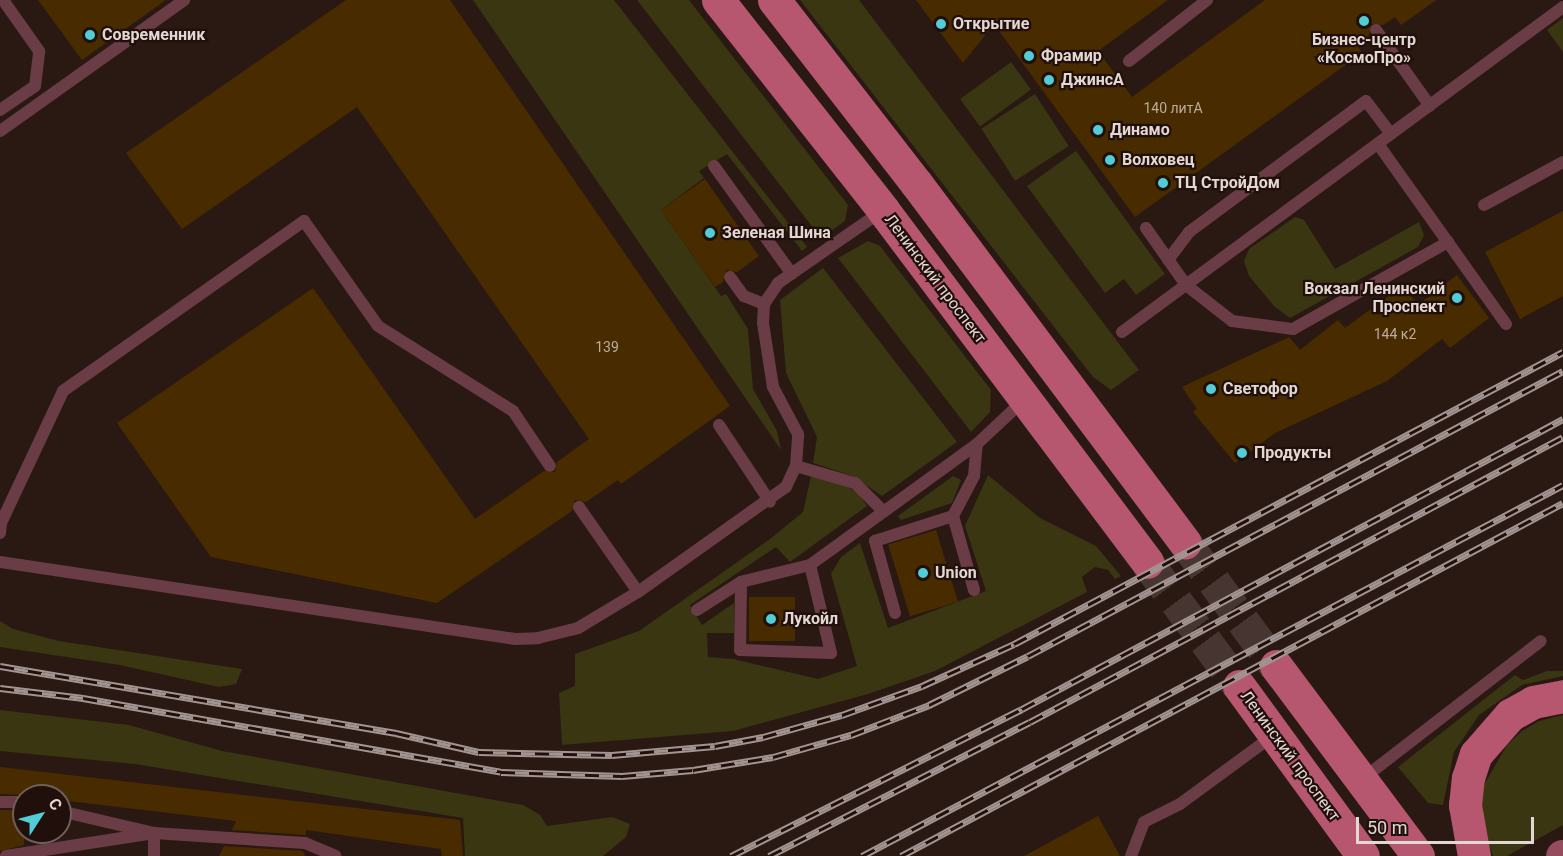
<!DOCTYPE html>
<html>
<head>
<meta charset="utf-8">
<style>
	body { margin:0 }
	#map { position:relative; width:1563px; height:856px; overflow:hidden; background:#2a1813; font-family:Roboto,sans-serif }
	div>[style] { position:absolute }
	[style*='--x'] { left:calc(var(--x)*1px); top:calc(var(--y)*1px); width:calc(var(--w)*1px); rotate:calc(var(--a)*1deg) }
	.green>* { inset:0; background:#393611; transform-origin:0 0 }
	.building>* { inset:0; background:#482c00; transform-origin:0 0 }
	.primary-tunnel>* { height:33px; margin-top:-16.5px; transform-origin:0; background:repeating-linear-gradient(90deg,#463530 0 33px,transparent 0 49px) }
	.lane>* { height:12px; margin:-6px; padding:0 6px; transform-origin:6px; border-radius:6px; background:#6a3c46 }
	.secondary>* { height:33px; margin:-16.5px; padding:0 16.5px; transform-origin:16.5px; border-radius:16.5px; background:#954c5d }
	.primary>* { height:33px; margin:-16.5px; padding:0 16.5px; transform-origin:16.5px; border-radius:16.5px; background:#b6576f }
	.rail>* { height:7px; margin-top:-3.5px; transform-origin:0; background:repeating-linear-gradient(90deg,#200f0a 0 14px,#a29490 0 28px); box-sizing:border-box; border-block:2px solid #a29490 }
	.dots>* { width:16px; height:16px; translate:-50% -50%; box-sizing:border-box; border:3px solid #200f0a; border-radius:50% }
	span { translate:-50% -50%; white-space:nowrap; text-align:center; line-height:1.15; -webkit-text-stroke:4.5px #200f0a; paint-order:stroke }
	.number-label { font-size:14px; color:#bcac9e }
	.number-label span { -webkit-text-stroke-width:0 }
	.poi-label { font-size:16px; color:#e3d7d3; font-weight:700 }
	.left { translate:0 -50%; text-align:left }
	.right { translate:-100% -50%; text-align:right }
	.street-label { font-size:16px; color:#e3d7d3 }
	.north { position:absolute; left:12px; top:784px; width:60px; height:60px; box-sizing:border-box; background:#200f0a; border:2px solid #6e5f5a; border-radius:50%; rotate:54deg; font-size:16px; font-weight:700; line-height:24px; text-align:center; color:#e3d7d3 }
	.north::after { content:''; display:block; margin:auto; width:21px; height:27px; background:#52ccd6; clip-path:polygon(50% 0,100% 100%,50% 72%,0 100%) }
	.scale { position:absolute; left:1356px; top:817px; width:178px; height:27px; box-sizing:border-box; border:3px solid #e3d7d3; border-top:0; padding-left:8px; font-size:18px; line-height:21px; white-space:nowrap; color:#e3d7d3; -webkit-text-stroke:4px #200f0a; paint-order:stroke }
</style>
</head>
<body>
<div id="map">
	<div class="green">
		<div style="clip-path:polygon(473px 0,614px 0,807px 247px,802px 251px,727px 154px,699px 171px,704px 178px,661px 210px,721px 296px,726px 294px,748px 329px,753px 389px,777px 431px,781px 450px)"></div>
		<div style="clip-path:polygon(637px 0,689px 0,848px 205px,845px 221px,821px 238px)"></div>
		<div style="clip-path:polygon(800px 0,859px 0,1139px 370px,1111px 390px,1093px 377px)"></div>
		<div style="clip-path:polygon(1563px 18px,1563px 52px,1547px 30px)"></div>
		<div style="left:1011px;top:62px;width:34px;height:63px;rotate:54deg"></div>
		<div style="left:1035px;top:94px;width:62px;height:64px;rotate:57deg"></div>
		<div style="clip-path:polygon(1076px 151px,1165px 274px,1136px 295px,1124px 279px,1105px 293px,1027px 186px)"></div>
		<div style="clip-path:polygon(1295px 217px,1304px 220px,1335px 269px,1419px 222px,1424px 235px,1418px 247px,1290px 318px,1274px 306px,1249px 276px,1244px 261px,1249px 249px)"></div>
		<div style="clip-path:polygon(868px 241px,880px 246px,991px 390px,990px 412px,971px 432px,838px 258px)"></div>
		<div style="clip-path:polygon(823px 268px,957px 442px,882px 496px,853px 476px,813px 463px,817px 437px,786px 373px,780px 300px)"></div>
		<div style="clip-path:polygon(988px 475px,1040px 518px,1096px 546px,1121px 576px,1115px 579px,1108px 570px,1095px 567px,1082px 577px,1087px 592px,935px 671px,868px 694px,733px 731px,562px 745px,559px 693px,575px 686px,575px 654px,639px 631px,770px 539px,803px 512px,811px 476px,848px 487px,859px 494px,867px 506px,790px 562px,776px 547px,690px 605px,702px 625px,734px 603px,734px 633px,707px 633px,708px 657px,733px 659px,818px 679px,857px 666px,831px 574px,841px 557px,860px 543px,888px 628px,986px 591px,965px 526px)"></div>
		<div style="clip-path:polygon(953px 476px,961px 480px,952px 503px,901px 520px,898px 516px)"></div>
		<div style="clip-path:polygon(0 621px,13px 629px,59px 641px,242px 669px,236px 684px,219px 687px,120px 665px,0 647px)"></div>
		<div style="clip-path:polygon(1547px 671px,1563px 671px,1563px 676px,1522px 685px,1479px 715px,1454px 752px,1443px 805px,1428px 803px,1398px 767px,1515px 675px,1523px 680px)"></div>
		<div style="clip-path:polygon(0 710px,129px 725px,222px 751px,523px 805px,540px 815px,547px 826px,612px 817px,630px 824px,626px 837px,603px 856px,465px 856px,463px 818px,135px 764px,0 751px)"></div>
		<div style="clip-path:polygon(1563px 715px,1563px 825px,1507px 856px,1493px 856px,1485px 834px,1480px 784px,1485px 783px,1507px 745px,1522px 731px,1539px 721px)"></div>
	</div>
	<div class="building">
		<div style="clip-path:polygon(38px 0,166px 0,82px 60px)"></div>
		<div style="clip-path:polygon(346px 0,450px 0,730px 406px,621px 484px,618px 480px,586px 502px,575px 500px,572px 511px,437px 603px,211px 557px,117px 423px,313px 288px,475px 519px,544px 471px,555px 472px,557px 462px,589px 439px,357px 107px,182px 229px,126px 153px)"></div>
		<div style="clip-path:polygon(916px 0,1168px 0,1098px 51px,1132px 97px,1265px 0,1436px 0,1401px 25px,1395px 17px,1383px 25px,1371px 24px,1369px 35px,1357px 45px,1362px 53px,1135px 217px,994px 24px,963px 63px)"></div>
		<div style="clip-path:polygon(705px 179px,759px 256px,737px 272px,726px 270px,723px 282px,715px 287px,661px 210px)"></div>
		<div style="clip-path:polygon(1563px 211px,1563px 296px,1520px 319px,1485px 252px)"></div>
		<div style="clip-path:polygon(1457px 275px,1489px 318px,1450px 348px,1442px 339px,1387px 381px,1275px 433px,1235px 463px,1193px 412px,1197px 409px,1182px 387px,1289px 337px,1300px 350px,1338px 320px,1345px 328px,1403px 286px,1418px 305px)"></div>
		<div style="left:936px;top:530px;width:75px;height:50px;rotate:73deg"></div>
		<div style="left:749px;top:597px;width:46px;height:44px"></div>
		<div style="clip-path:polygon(0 767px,460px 820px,463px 856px,442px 856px,441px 849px,306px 830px,306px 835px,232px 830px,236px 821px,60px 800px,60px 796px,0 794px)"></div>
		<div style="clip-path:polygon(0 810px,24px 810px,24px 845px,0 851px)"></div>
		<div style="clip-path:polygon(1098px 816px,1120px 856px,1024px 856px)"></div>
		<div style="clip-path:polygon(224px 846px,303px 851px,305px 856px,219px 856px)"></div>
	</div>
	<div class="primary-tunnel">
		<div style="--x:1185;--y:542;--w:154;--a:53.7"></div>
		<div style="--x:1147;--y:562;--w:154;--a:53.4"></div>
	</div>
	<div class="lane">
		<div style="--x:1376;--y:30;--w:93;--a:54.6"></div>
		<div style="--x:1129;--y:61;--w:99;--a:-38"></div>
		<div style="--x:0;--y:110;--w:42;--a:-34.4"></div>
		<div style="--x:35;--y:86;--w:35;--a:-83"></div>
		<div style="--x:39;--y:51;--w:62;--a:-125.2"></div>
		<div style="--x:0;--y:131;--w:226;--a:-35.4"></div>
		<div style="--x:1378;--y:144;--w:221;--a:54.6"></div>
		<div style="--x:714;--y:166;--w:133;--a:54.2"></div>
		<div style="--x:1484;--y:205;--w:90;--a:-28.6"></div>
		<div style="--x:1146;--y:228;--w:70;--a:54.9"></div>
		<div style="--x:1186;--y:285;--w:58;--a:38"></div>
		<div style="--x:1232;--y:321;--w:62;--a:7.5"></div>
		<div style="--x:1293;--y:329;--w:178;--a:-29.3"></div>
		<div style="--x:1168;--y:260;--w:35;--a:-53"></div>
		<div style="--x:1189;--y:232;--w:220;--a:-36.5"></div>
		<div style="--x:1366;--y:101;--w:41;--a:52.9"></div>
		<div style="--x:730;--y:277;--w:24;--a:54"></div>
		<div style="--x:744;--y:296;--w:22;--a:22"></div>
		<div style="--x:1122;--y:332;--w:548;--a:-36.39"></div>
		<div style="--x:719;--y:425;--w:92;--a:56.5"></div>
		<div style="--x:796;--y:466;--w:61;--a:16.1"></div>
		<div style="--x:855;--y:483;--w:40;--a:45"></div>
		<div style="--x:579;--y:507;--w:103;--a:55.2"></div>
		<div style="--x:0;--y:533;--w:10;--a:-84"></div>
		<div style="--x:1;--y:523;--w:146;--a:-64.8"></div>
		<div style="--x:63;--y:391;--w:295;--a:-35.2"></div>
		<div style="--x:304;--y:221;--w:128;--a:54.8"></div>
		<div style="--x:378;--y:326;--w:160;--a:32.2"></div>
		<div style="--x:513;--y:411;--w:66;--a:56.1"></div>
		<div style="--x:0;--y:562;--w:521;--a:8.5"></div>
		<div style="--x:515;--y:639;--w:23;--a:-2"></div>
		<div style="--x:538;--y:638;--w:41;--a:-14"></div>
		<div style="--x:578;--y:628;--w:70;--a:-31"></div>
		<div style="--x:638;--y:592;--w:181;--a:-35.4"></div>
		<div style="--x:786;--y:487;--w:23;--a:-65"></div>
		<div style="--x:796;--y:466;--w:32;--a:-86"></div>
		<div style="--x:798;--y:434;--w:53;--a:-118"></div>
		<div style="--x:773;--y:387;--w:65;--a:-98.9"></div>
		<div style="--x:763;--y:323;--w:19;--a:-87"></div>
		<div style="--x:764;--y:304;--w:25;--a:-56"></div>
		<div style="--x:778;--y:283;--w:126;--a:-34.7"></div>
		<div style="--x:810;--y:565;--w:71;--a:166.2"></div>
		<div style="--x:741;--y:582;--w:68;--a:90.8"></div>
		<div style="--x:740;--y:650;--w:91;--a:1.9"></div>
		<div style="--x:831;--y:653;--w:90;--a:-103.4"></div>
		<div style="--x:810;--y:565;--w:206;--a:-35.9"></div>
		<div style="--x:977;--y:444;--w:66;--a:-43.2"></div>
		<div style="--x:974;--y:590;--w:77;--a:-105.8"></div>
		<div style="--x:953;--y:516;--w:45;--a:-62.3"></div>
		<div style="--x:974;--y:476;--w:32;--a:-85"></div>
		<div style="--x:697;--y:610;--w:52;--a:-32.5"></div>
		<div style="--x:895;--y:613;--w:75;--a:-105.5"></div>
		<div style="--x:875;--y:541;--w:82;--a:-17.8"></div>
		<div style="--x:1361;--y:780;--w:227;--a:-37.7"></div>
		<div style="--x:0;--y:802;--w:24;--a:0"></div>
		<div style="--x:60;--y:811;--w:97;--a:13.2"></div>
		<div style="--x:154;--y:833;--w:23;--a:90"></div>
		<div style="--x:6;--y:856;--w:150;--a:-8.8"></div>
		<div style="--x:154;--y:833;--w:151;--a:3.8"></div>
		<div style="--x:305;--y:843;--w:33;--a:23"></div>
		<div style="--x:1131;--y:856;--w:36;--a:-69"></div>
		<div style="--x:1144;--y:822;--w:40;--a:-26.6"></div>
		<div style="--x:1180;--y:804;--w:117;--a:-36.3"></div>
	</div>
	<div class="secondary">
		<div style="--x:1562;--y:856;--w:1;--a:0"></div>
	</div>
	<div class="primary">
		<div style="--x:718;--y:0;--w:267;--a:51.8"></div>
		<div style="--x:883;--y:210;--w:440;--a:53.1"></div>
		<div style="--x:774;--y:0;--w:232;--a:52.2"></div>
		<div style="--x:916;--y:183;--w:449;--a:53.2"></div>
		<div style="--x:1276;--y:666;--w:237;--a:53.2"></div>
		<div style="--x:1239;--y:686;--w:210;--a:53.9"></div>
		<div style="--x:1474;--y:856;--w:52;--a:-100"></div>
		<div style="--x:1465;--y:805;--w:27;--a:-84"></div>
		<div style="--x:1468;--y:778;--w:25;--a:-72"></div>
		<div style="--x:1476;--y:754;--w:52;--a:-48.9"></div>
		<div style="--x:1510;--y:715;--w:26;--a:-29"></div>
		<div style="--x:1533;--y:702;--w:31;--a:-11"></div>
	</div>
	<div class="rail">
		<div style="--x:0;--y:666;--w:402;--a:9.6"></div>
		<div style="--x:396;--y:733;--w:85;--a:12.9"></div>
		<div style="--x:479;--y:752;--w:133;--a:1.3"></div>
		<div style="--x:612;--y:755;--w:103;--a:-5"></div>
		<div style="--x:715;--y:746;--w:49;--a:-10.6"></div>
		<div style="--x:763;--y:737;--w:82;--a:-15.6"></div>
		<div style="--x:842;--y:715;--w:85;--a:-19.9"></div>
		<div style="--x:922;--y:686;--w:101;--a:-24.5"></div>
		<div style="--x:1014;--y:644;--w:622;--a:-28.01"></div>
		<div style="--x:0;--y:688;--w:84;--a:6.9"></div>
		<div style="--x:83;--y:698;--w:424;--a:10"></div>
		<div style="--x:501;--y:772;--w:121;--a:1.9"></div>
		<div style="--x:622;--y:776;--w:71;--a:-4.8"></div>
		<div style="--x:693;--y:770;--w:81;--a:-9.2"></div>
		<div style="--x:773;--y:757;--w:81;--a:-15.8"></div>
		<div style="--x:851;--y:735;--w:84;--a:-21"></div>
		<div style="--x:929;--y:705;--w:110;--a:-26.3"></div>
		<div style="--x:1028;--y:656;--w:606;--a:-28.04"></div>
		<div style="--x:731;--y:856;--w:326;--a:-26.8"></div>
		<div style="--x:1022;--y:709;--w:614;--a:-28.19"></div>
		<div style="--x:769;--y:856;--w:293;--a:-27.2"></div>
		<div style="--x:1030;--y:722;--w:604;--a:-28.13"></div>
		<div style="--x:862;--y:856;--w:793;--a:-27.89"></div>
		<div style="--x:901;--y:856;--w:750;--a:-28.07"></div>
	</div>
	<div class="dots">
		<div style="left:1364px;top:21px;background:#52ccd6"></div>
		<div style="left:941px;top:24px;background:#52ccd6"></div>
		<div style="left:90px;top:35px;background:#52ccd6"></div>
		<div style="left:1029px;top:56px;background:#52ccd6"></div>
		<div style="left:1049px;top:80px;background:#52ccd6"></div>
		<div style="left:1098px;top:130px;background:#52ccd6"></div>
		<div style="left:1110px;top:160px;background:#52ccd6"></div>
		<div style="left:1163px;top:183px;background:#52ccd6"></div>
		<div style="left:710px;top:233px;background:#52ccd6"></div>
		<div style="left:1457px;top:298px;background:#52ccd6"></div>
		<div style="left:1211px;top:389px;background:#52ccd6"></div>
		<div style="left:1242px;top:453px;background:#52ccd6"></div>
		<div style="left:923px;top:573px;background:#52ccd6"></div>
		<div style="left:771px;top:619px;background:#52ccd6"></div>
	</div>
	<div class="number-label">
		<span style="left:1173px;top:108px">140 литА</span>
		<span style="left:1395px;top:334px">144 к2</span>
		<span style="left:607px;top:347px">139</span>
	</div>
	<div class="poi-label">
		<span class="left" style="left:953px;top:24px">Открытие</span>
		<span class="left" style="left:102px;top:35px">Современник</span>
		<span style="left:1364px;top:49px">Бизнес-центр<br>«КосмоПро»</span>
		<span class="left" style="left:1041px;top:56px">Фрамир</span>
		<span class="left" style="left:1061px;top:80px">ДжинсА</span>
		<span class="left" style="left:1110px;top:130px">Динамо</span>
		<span class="left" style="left:1122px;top:160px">Волховец</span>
		<span class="left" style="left:1175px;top:183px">ТЦ СтройДом</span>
		<span class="left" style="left:722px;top:233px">Зеленая Шина</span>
		<span class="right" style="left:1445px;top:298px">Вокзал Ленинский<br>Проспект</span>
		<span class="left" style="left:1223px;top:389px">Светофор</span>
		<span class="left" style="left:1254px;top:453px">Продукты</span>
		<span class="left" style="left:935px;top:573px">Union</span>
		<span class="left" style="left:783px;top:619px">Лукойл</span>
	</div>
	<div class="street-label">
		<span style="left:935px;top:279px;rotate:53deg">Ленинский проспект</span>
		<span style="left:1290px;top:756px;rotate:54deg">Ленинский проспект</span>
	</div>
	<div class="north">С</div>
	<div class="scale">50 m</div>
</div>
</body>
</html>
